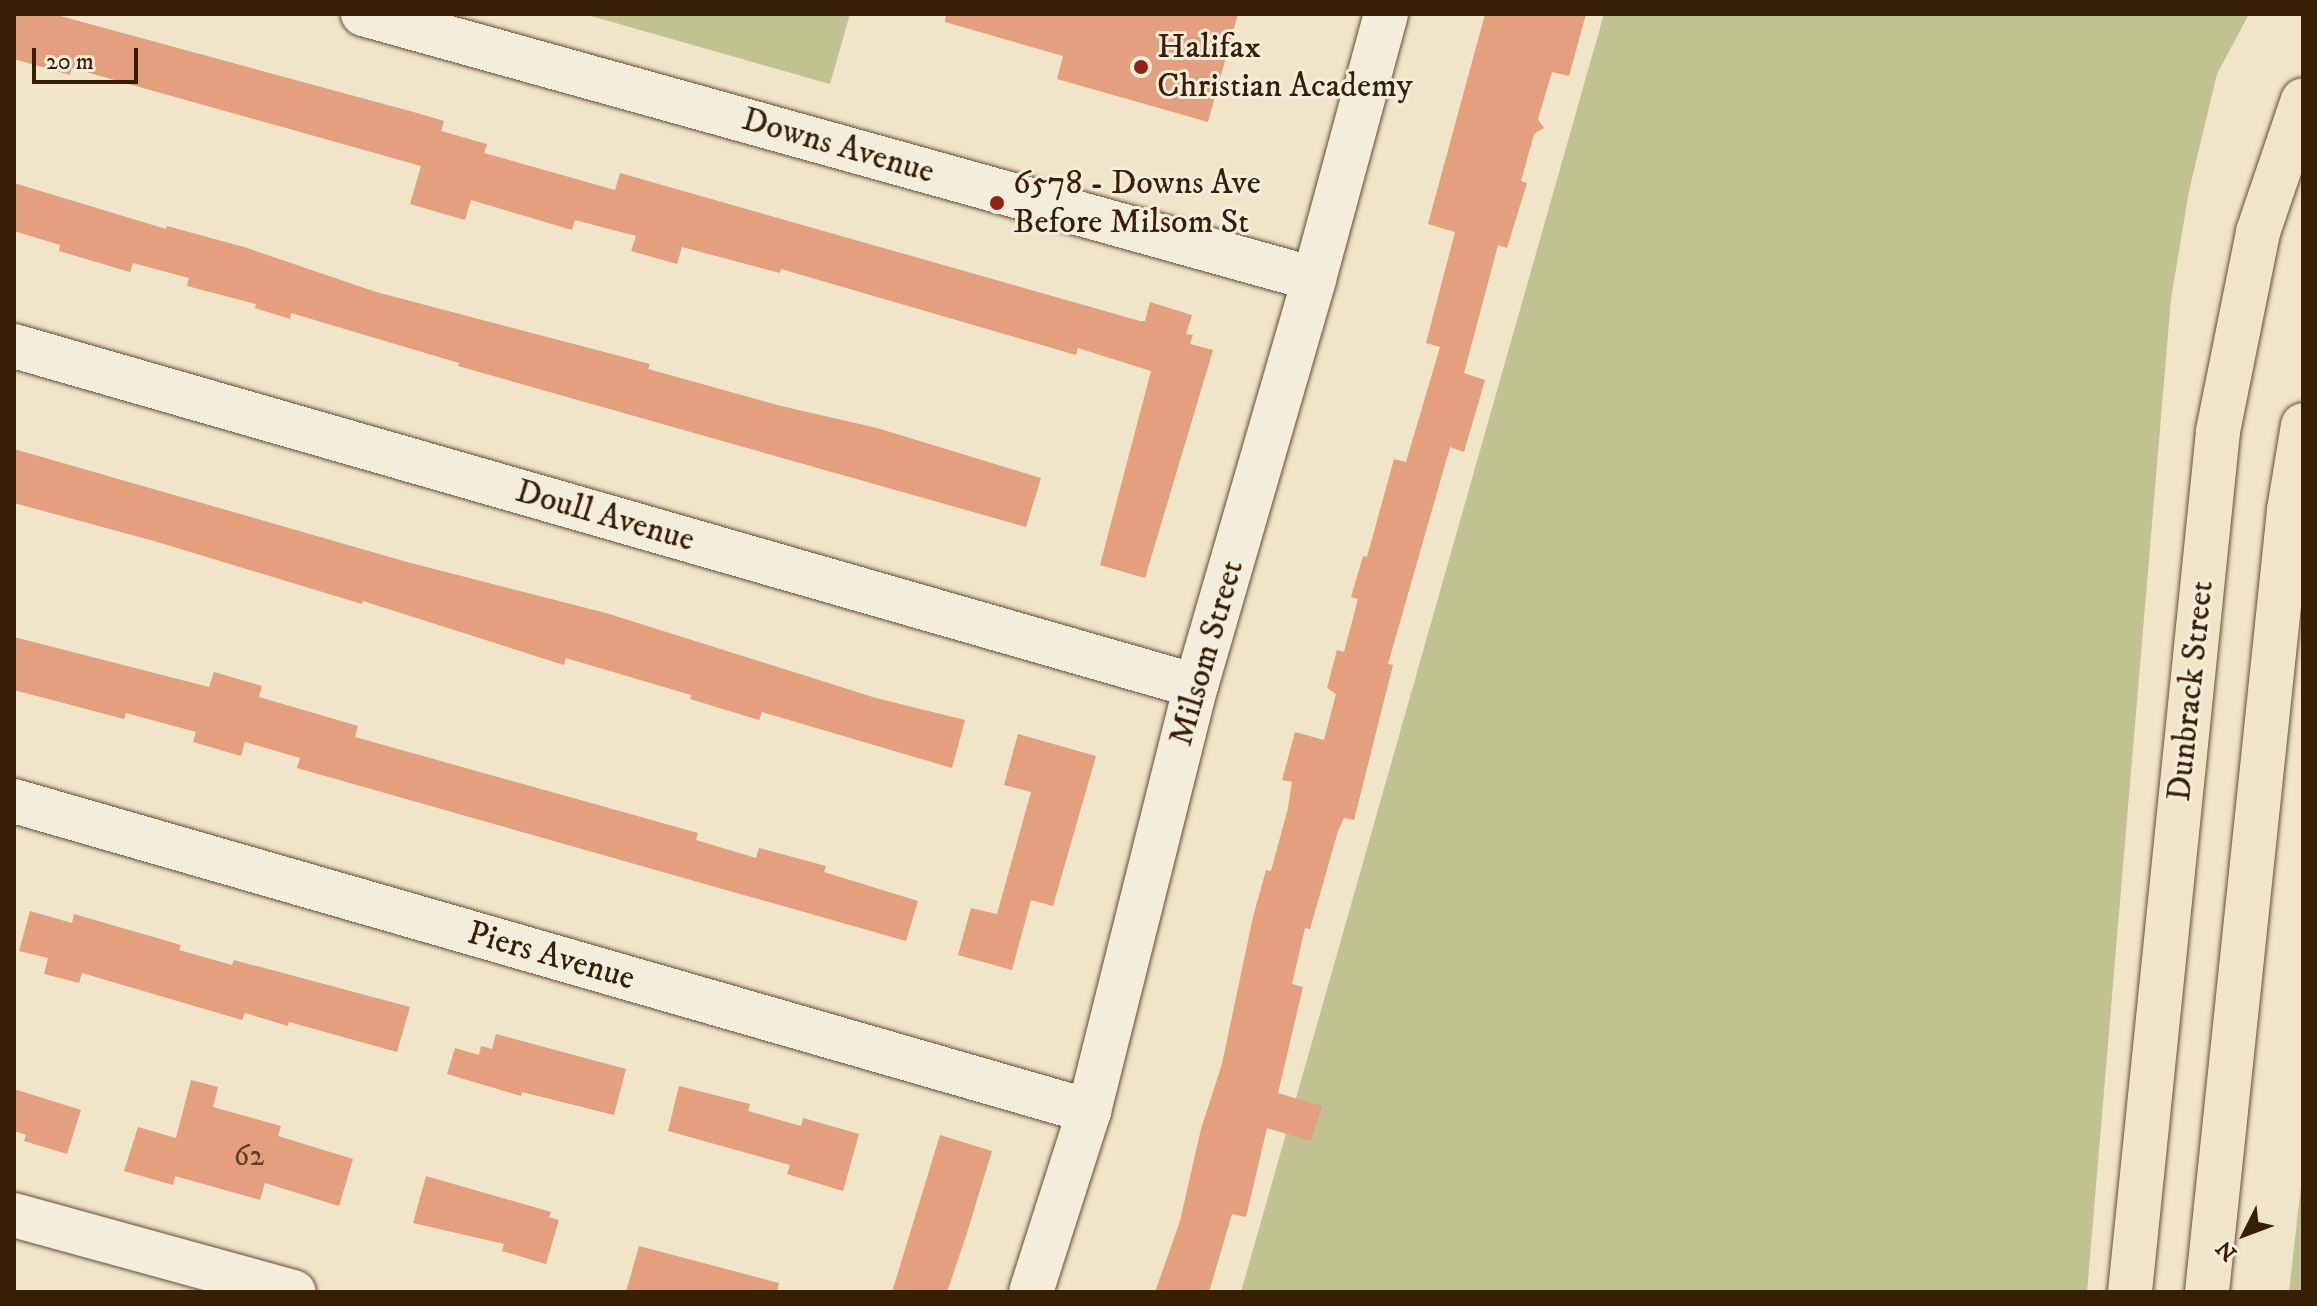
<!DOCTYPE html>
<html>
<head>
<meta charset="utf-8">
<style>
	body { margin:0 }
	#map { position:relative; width:2317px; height:1306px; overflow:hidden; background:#f0e4c9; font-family:"IM FELL DW Pica",serif }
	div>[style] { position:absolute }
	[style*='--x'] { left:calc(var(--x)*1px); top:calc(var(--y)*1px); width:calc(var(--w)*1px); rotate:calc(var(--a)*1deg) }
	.green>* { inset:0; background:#c0c292 }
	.building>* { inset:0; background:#e39f7e }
	.roads { filter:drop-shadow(0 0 2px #645034) drop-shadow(0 0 2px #645034) }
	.minor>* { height:44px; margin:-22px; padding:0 22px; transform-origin:22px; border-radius:22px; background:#f5eddc }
	.major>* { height:44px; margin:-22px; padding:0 22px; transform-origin:22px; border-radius:22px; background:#f0e4c9 }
	.dots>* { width:22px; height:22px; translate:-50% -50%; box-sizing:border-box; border:4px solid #f5eddc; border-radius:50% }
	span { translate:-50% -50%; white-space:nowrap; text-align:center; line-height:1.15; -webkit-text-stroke:6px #f5eddc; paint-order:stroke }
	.number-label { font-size:30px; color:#613f21 }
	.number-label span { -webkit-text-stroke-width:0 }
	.poi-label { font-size:34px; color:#361f02 }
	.left { translate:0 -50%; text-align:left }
	.street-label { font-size:34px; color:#361f02 }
	.frame { position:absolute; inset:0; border:16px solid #361f02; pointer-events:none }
	.north { position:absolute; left:2205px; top:1194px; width:80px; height:80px; -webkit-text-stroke:6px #f5eddc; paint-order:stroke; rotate:228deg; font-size:22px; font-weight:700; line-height:32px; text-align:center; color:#361f02 }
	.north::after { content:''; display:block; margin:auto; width:28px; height:36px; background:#361f02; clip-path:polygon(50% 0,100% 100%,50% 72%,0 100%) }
	.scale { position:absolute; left:32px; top:48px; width:106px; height:36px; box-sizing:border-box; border:4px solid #361f02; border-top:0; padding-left:10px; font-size:24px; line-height:28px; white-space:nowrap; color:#361f02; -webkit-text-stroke:6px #f5eddc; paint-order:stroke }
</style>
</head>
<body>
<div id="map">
	<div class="green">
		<div style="clip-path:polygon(584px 14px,850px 14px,830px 84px)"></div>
		<div style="clip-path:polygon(1604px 14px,2249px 14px,2217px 74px,2189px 191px,2171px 299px,2087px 1292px,1241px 1292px)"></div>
		<div style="clip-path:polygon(2303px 1168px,2303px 1292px,2289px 1292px)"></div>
	</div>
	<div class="building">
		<div style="clip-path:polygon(14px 14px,53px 14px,417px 113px,444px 121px,441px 131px,487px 144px,484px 153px,615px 190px,620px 173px,1140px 321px,1145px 321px,1150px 302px,1192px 315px,1186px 334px,1193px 335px,1190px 344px,1213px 350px,1145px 578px,1100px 565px,1151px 371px,1078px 348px,1076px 355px,781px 269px,780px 273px,682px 247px,677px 264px,631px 251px,636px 236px,575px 220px,572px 230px,471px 200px,465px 220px,410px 204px,421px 166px,72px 68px,70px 75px,14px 59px)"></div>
		<div style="clip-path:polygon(946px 14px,1238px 14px,1208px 122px,1057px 79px,1063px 56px,945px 22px)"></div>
		<div style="clip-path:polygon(1485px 14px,1586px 14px,1569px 76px,1552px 72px,1538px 119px,1544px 128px,1534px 134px,1521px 181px,1527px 183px,1507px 248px,1498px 245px,1464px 373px,1485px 380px,1464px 452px,1450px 447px,1388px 664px,1393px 665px,1354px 820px,1344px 818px,1338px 831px,1310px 929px,1305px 928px,1292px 984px,1303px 987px,1278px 1093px,1322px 1106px,1311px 1141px,1267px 1128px,1246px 1217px,1232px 1214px,1209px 1292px,1155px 1292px,1180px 1221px,1201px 1129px,1222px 1064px,1253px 917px,1266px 870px,1271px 871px,1288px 808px,1292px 782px,1282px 780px,1295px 732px,1324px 740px,1336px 694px,1327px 688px,1337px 650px,1344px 652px,1358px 599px,1351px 597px,1363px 556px,1367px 557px,1394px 459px,1406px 462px,1440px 347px,1426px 343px,1455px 232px,1428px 224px)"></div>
		<div style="clip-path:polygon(14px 183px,166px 229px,167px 226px,244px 247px,376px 292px,650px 364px,648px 369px,781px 406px,877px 428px,1041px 478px,1026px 527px,458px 366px,459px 363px,291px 313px,290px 319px,255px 308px,256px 304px,187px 286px,189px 278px,133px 263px,130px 272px,59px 251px,60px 245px,14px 231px)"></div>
		<div style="clip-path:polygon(14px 449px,407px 562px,606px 613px,876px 698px,965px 720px,952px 768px,762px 712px,759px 720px,690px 699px,691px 695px,566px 658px,564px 665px,363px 601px,362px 604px,154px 541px,14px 503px)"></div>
		<div style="clip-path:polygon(14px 637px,209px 687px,214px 672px,262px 686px,259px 697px,358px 726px,355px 737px,698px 833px,696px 840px,756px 858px,759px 848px,826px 866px,824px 872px,918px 901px,906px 941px,297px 768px,300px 758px,245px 742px,241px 756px,193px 742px,196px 732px,126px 713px,124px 719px,14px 690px)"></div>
		<div style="clip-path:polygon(1018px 734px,1096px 756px,1053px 906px,1031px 900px,1012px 970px,958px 955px,971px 908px,997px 914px,1031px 792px,1004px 785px)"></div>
		<div style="clip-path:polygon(30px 911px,72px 923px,74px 914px,181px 945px,179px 950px,232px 965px,234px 960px,410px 1007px,397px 1052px,289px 1022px,288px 1026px,245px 1013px,242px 1020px,82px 973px,79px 983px,44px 974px,48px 958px,19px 951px)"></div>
		<div style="clip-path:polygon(496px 1034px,626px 1069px,614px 1115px,522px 1092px,521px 1096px,447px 1074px,455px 1048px,479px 1055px,481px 1046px,492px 1049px)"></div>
		<div style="clip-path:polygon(191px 1080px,218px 1087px,213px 1107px,281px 1126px,278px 1136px,353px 1159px,339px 1206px,265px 1183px,260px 1200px,175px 1176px,173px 1185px,124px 1171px,138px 1127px,176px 1138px)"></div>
		<div style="clip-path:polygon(679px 1086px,750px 1104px,748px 1111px,801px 1126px,803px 1118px,859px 1134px,843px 1191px,787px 1174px,790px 1165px,668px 1131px)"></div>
		<div style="clip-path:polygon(14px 1089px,81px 1110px,67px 1154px,24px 1141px,26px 1135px,14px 1131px)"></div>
		<div style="clip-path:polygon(940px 1135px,992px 1151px,966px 1236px,947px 1292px,892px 1292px)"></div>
		<div style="clip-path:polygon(426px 1176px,551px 1212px,549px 1217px,559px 1220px,546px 1264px,502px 1251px,504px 1244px,413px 1223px)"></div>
		<div style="clip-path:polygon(639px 1246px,779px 1283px,777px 1292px,626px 1292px)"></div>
	</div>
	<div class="roads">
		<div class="minor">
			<div style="--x:363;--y:14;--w:987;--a:15.57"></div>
			<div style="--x:14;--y:346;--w:1230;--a:16.05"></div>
			<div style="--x:14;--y:801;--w:1119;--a:16.09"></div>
			<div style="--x:14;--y:1215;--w:290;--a:15.4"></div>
			<div style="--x:1031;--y:1292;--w:190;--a:-72.2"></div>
			<div style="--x:1089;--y:1111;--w:438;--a:-75.9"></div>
			<div style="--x:1196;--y:686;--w:424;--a:-73.8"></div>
			<div style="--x:1314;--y:279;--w:275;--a:-74.8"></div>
		</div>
		<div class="major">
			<div style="--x:2130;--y:1292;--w:865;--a:-84.16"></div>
			<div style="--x:2218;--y:431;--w:203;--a:-78.6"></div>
			<div style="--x:2258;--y:232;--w:139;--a:-71.2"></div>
			<div style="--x:2207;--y:1292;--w:786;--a:-84.01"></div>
			<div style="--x:2289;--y:510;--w:86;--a:-80.6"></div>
		</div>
	</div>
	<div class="dots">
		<div style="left:1141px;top:67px;background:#8f2418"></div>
		<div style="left:997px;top:203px;background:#8f2418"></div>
	</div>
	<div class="number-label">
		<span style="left:249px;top:1157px">62</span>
	</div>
	<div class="poi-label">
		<span class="left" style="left:1157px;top:67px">Halifax<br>Christian Academy</span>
		<span class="left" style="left:1013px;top:203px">6578 - Downs Ave<br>Before Milsom St</span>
	</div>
	<div class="street-label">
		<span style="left:838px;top:146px;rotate:16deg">Downs Avenue</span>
		<span style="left:605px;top:516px;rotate:16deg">Doull Avenue</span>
		<span style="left:1207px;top:653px;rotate:-74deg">Milsom Street</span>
		<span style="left:2191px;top:691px;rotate:-84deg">Dunbrack Street</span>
		<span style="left:551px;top:956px;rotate:16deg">Piers Avenue</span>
	</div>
	<div class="frame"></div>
	<div class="north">N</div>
	<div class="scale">20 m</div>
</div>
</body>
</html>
